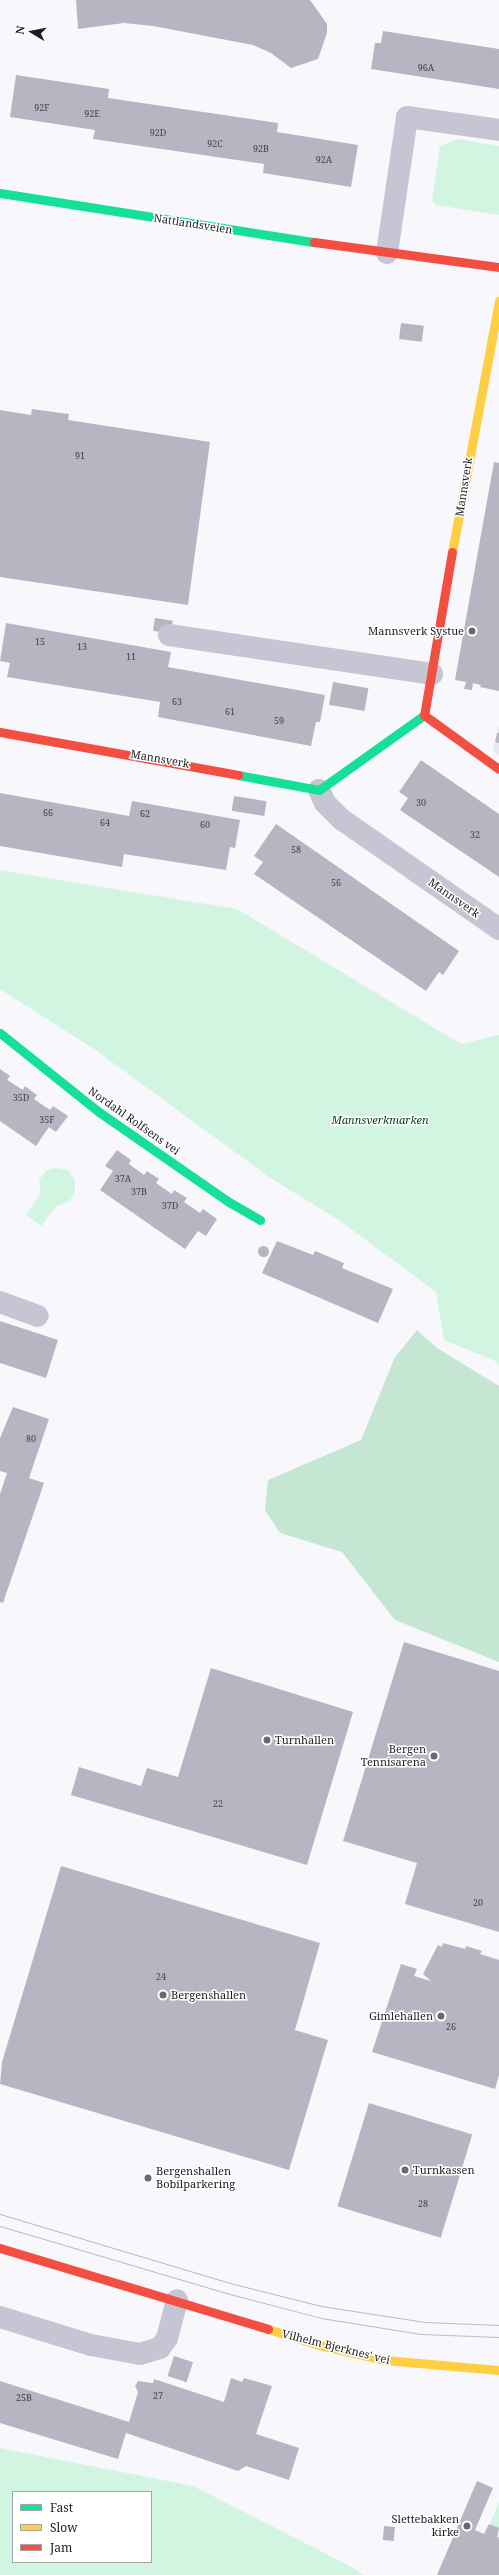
<!DOCTYPE html>
<html>
<head>
<meta charset="utf-8">
<style>
	body { margin:0 }
	#map { position:relative; width:499px; height:2575px; overflow:hidden; background:#f7f7fc; font-family:"Noto Serif",serif }
	div>[style] { position:absolute }
	[style*='--x'] { left:calc(var(--x)*1px); top:calc(var(--y)*1px); width:calc(var(--w)*1px); rotate:calc(var(--a)*1deg) }
	.built>* { inset:0; background:#e9e9f4 }
	.green>* { inset:0; background:#d2f5e1 }
	.forest>* { inset:0; background:#c4e6d3 }
	.building>* { inset:0; background:#b6b6c2; transform-origin:0 0 }
	.round { border-radius:50% }
	.street>* { height:22px; margin:-11px; padding:0 11px; transform-origin:11px; border-radius:11px; background:#c5c5d3 }
	.fast>* { height:9px; margin:-4.5px; padding:0 4.5px; transform-origin:4.5px; border-radius:4.5px; background:#16e098 }
	.slow>* { height:9px; margin:-4.5px; padding:0 4.5px; transform-origin:4.5px; border-radius:4.5px; background:#ffcf43 }
	.jam>* { height:9px; margin:-4.5px; padding:0 4.5px; transform-origin:4.5px; border-radius:4.5px; background:#f24e42 }
	.tram>* { height:1px; margin:-0.5px; padding:0 0.5px; transform-origin:0.5px; border-radius:0.5px; background:#bbbbc5 }
	.dots>* { width:11px; height:11px; translate:-50% -50%; box-sizing:border-box; border:2px solid #fff; border-radius:50% }
	span { translate:-50% -50%; white-space:nowrap; text-align:center; line-height:1.15; -webkit-text-stroke:3px #fff; paint-order:stroke }
	.number-label { font-size:9px; color:#42434c }
	.number-label span { -webkit-text-stroke-width:0 }
	.street-label { font-size:11px; color:#1c1d24 }
	.poi-label { font-size:11px; color:#1c1d24 }
	.right { translate:-100% -50%; text-align:right }
	.left { translate:0 -50%; text-align:left }
	.park-label { font-size:11px; color:#053920; font-style:italic }
	.legend { position:absolute; left:12px; top:2491px; width:140px; height:72px; box-sizing:border-box; background:#fff; border:1px solid #a4a5a7; margin:0; padding:5px 7px; list-style:none; font-size:12px; color:#1c1d24 }
	.legend li { display:flex; align-items:center; gap:8px; height:20px }
	.legend b { width:20px; border:1px solid #a4a5a7 }
	.north { position:absolute; left:12px; top:12px; width:40px; height:40px; -webkit-text-stroke:3px #fff; paint-order:stroke; rotate:280deg; font-size:11px; font-weight:700; line-height:16px; text-align:center; color:#1c1d24 }
	.north::after { content:''; display:block; margin:auto; width:14px; height:18px; background:#1c1d24; clip-path:polygon(50% 0,100% 100%,50% 72%,0 100%) }
</style>
</head>
<body>
<div id="map">
	<div class="built">
		<div style="clip-path:polygon(499px 725px,499px 756px,493px 751px)"></div>
	</div>
	<div class="green">
		<div style="clip-path:polygon(457px 139px,499px 146px,499px 215px,436px 205px,432px 201px,440px 146px)"></div>
		<div style="clip-path:polygon(0 870px,237px 909px,461px 1044px,499px 1035px,499px 1366px,495px 1361px,444px 1340px,436px 1292px,340px 1221px,269px 1177px,94px 1049px,0 989px)"></div>
		<div style="clip-path:polygon(57px 1168px,68px 1170px,75px 1181px,75px 1192px,69px 1202px,56px 1206px,41px 1226px,26px 1215px,41px 1193px,39px 1180px,47px 1170px)"></div>
		<div style="clip-path:polygon(evenodd,0 2448px,193px 2486px,348px 2565px,364px 2575px,0 2575px,0 2448px,13px 2492px,151px 2492px,151px 2562px,13px 2562px,13px 2492px)"></div>
		<div style="clip-path:polygon(499px 2502px,499px 2529px,490px 2524px)"></div>
	</div>
	<div class="forest">
		<div style="clip-path:polygon(417px 1330px,437px 1348px,499px 1386px,499px 1662px,395px 1620px,342px 1552px,280px 1533px,265px 1510px,268px 1480px,361px 1440px,395px 1357px)"></div>
	</div>
	<div class="building">
		<div style="clip-path:polygon(76px 0,310px 0,327px 24px,327px 33px,318px 59px,291px 68px,271px 53px,253px 45px,153px 26px,124px 23px,78px 29px)"></div>
		<div style="clip-path:polygon(383px 31px,499px 49px,499px 89px,371px 69px,375px 43px,381px 43px)"></div>
		<div style="clip-path:polygon(16px 75px,109px 89px,108px 98px,278px 123px,277px 132px,358px 145px,351px 187px,263px 173px,264px 164px,93px 139px,95px 130px,10px 117px)"></div>
		<div style="left:401px;top:323px;width:23px;height:16px;rotate:7deg"></div>
		<div style="clip-path:polygon(32px 409px,69px 414px,68px 420px,210px 442px,188px 605px,0 577px,0 410px,31px 415px)"></div>
		<div style="clip-path:polygon(494px 462px,499px 463px,499px 691px,480px 687px,481px 685px,473px 683px,472px 690px,464px 689px,466px 682px,455px 680px)"></div>
		<div style="left:155px;top:618px;width:18px;height:13px;rotate:9deg"></div>
		<div style="clip-path:polygon(6px 623px,171px 652px,168px 667px,325px 695px,320px 722px,316px 722px,311px 746px,158px 717px,160px 702px,7px 677px,10px 663px,0 661px)"></div>
		<div style="left:333px;top:682px;width:36px;height:23px;rotate:10deg"></div>
		<div style="clip-path:polygon(497px 733px,499px 733px,499px 743px,495px 742px)"></div>
		<div style="clip-path:polygon(421px 760px,499px 814px,499px 877px,400px 810px,408px 798px,399px 792px)"></div>
		<div style="clip-path:polygon(0 793px,129px 816px,132px 801px,240px 820px,235px 848px,230px 847px,226px 870px,124px 854px,122px 867px,0 846px)"></div>
		<div style="left:234px;top:796px;width:33px;height:15px;rotate:9deg"></div>
		<div style="clip-path:polygon(276px 824px,459px 951px,443px 975px,439px 972px,426px 991px,254px 874px,263px 862px,254px 856px)"></div>
		<div style="clip-path:polygon(0 1069px,10px 1076px,7px 1080px,23px 1090px,25px 1086px,37px 1095px,34px 1099px,50px 1110px,53px 1106px,68px 1116px,56px 1132px,49px 1127px,36px 1146px,0 1121px)"></div>
		<div style="clip-path:polygon(117px 1150px,131px 1160px,129px 1164px,144px 1175px,147px 1171px,159px 1179px,156px 1183px,172px 1194px,174px 1190px,187px 1198px,184px 1202px,200px 1213px,203px 1209px,217px 1219px,206px 1236px,198px 1231px,185px 1249px,100px 1190px,113px 1171px,105px 1166px)"></div>
		<div style="clip-path:polygon(277px 1241px,313px 1255px,315px 1251px,344px 1263px,342px 1268px,393px 1289px,378px 1323px,262px 1273px)"></div>
		<div class="round" style="left:257.5px;top:1245.5px;width:11px;height:11px"></div>
		<div style="clip-path:polygon(0 1321px,58px 1340px,46px 1378px,0 1363px)"></div>
		<div style="clip-path:polygon(13px 1407px,49px 1419px,29px 1478px,44px 1483px,3px 1603px,0 1602px,0 1494px,7px 1473px,0 1471px,0 1438px)"></div>
		<div style="clip-path:polygon(404px 1642px,499px 1671px,499px 1932px,405px 1904px,417px 1863px,343px 1841px)"></div>
		<div style="clip-path:polygon(211px 1668px,353px 1712px,307px 1865px,71px 1795px,79px 1767px,141px 1786px,147px 1768px,178px 1777px)"></div>
		<div style="clip-path:polygon(61px 1866px,320px 1943px,295px 2030px,328px 2040px,289px 2170px,0 2084px,2px 2062px)"></div>
		<div style="clip-path:polygon(443px 1943px,465px 1949px,466px 1946px,482px 1951px,480px 1954px,499px 1960px,499px 2075px,495px 2089px,372px 2052px,401px 1964px,417px 1969px,414px 1976px,431px 1981px,423px 1974px,438px 1945px,442px 1947px)"></div>
		<div style="left:369px;top:2103px;width:108px;height:108px;rotate:17deg"></div>
		<div style="left:174px;top:2356px;width:20px;height:21px;rotate:18deg"></div>
		<div style="clip-path:polygon(231px 2378px,242px 2382px,244px 2378px,272px 2386px,256px 2434px,299px 2448px,289px 2480px,246px 2466px,238px 2471px,126px 2433px,118px 2459px,0 2423px,0 2381px,129px 2422px,138px 2392px,135px 2386px,138px 2381px,153px 2383px,154px 2379px,224px 2402px)"></div>
		<div style="clip-path:polygon(477px 2481px,493px 2488px,475px 2530px,484px 2534px,489px 2524px,499px 2528px,497px 2538px,499px 2537px,499px 2575px,437px 2575px)"></div>
		<div style="left:384px;top:2526px;width:11px;height:14px;rotate:5deg"></div>
	</div>
	<div class="street">
		<div style="--x:387;--y:253;--w:137;--a:-81.6"></div>
		<div style="--x:407;--y:117;--w:93;--a:8"></div>
		<div style="--x:169;--y:635;--w:266;--a:8.4"></div>
		<div style="--x:319;--y:790;--w:14;--a:65"></div>
		<div style="--x:325;--y:803;--w:23;--a:45"></div>
		<div style="--x:341;--y:819;--w:193;--a:34.8"></div>
		<div style="--x:0;--y:1302;--w:40;--a:20.2"></div>
		<div style="--x:0;--y:2317;--w:95;--a:17.1"></div>
		<div style="--x:91;--y:2345;--w:50;--a:10.4"></div>
		<div style="--x:140;--y:2354;--w:21;--a:-17"></div>
		<div style="--x:160;--y:2348;--w:12;--a:-55"></div>
		<div style="--x:167;--y:2338;--w:39;--a:-75"></div>
	</div>
	<div class="fast">
		<div style="--x:0;--y:193;--w:318;--a:8.9"></div>
		<div style="--x:238;--y:775;--w:82;--a:10.5"></div>
		<div style="--x:319;--y:790;--w:129;--a:-35.5"></div>
		<div style="--x:0;--y:1033;--w:127;--a:38.6"></div>
		<div style="--x:99;--y:1112;--w:158;--a:34.7"></div>
		<div style="--x:229;--y:1202;--w:36;--a:30"></div>
	</div>
	<div class="slow">
		<div style="--x:452;--y:552;--w:256;--a:-79.4"></div>
		<div style="--x:268;--y:2329;--w:58;--a:17.2"></div>
		<div style="--x:323;--y:2346;--w:64;--a:12.7"></div>
		<div style="--x:385;--y:2360;--w:114;--a:5"></div>
	</div>
	<div class="jam">
		<div style="--x:314;--y:242;--w:187;--a:7.7"></div>
		<div style="--x:452;--y:552;--w:165;--a:99.7"></div>
		<div style="--x:424;--y:715;--w:92;--a:35.8"></div>
		<div style="--x:0;--y:732;--w:242;--a:10.2"></div>
		<div style="--x:0;--y:2248;--w:280;--a:16.8"></div>
	</div>
	<div class="tram">
		<div style="--x:0;--y:2214;--w:240;--a:16.7"></div>
		<div style="--x:230;--y:2283;--w:94;--a:14.2"></div>
		<div style="--x:321;--y:2306;--w:105;--a:8.7"></div>
		<div style="--x:425;--y:2322;--w:74;--a:2.3"></div>
		<div style="--x:0;--y:2226;--w:236;--a:16.5"></div>
		<div style="--x:226;--y:2293;--w:98;--a:14.7"></div>
		<div style="--x:321;--y:2318;--w:101;--a:9.1"></div>
		<div style="--x:421;--y:2334;--w:78;--a:2.2"></div>
	</div>
	<div class="dots">
		<div style="left:472px;top:631px;background:#696970"></div>
		<div style="left:267px;top:1740px;background:#696970"></div>
		<div style="left:434px;top:1756px;background:#696970"></div>
		<div style="left:163px;top:1995px;background:#696970"></div>
		<div style="left:441px;top:2016px;background:#696970"></div>
		<div style="left:405px;top:2170px;background:#696970"></div>
		<div style="left:148px;top:2178px;background:#696970"></div>
		<div style="left:467px;top:2526px;background:#696970"></div>
	</div>
	<div class="number-label">
		<span style="left:426px;top:68px">96A</span>
		<span style="left:42px;top:108px">92F</span>
		<span style="left:92px;top:114px">92E</span>
		<span style="left:158px;top:133px">92D</span>
		<span style="left:215px;top:144px">92C</span>
		<span style="left:261px;top:149px">92B</span>
		<span style="left:324px;top:160px">92A</span>
		<span style="left:80px;top:456px">91</span>
		<span style="left:40px;top:642px">15</span>
		<span style="left:82px;top:647px">13</span>
		<span style="left:131px;top:657px">11</span>
		<span style="left:177px;top:702px">63</span>
		<span style="left:230px;top:712px">61</span>
		<span style="left:279px;top:721px">59</span>
		<span style="left:421px;top:803px">30</span>
		<span style="left:48px;top:813px">66</span>
		<span style="left:145px;top:814px">62</span>
		<span style="left:105px;top:823px">64</span>
		<span style="left:205px;top:825px">60</span>
		<span style="left:475px;top:835px">32</span>
		<span style="left:296px;top:850px">58</span>
		<span style="left:336px;top:883px">56</span>
		<span style="left:21px;top:1098px">35D</span>
		<span style="left:47px;top:1120px">35F</span>
		<span style="left:123px;top:1179px">37A</span>
		<span style="left:139px;top:1192px">37B</span>
		<span style="left:170px;top:1206px">37D</span>
		<span style="left:31px;top:1439px">80</span>
		<span style="left:218px;top:1804px">22</span>
		<span style="left:478px;top:1903px">20</span>
		<span style="left:161px;top:1977px">24</span>
		<span style="left:451px;top:2027px">26</span>
		<span style="left:423px;top:2204px">28</span>
		<span style="left:158px;top:2396px">27</span>
		<span style="left:24px;top:2398px">25B</span>
	</div>
	<div class="street-label">
		<span style="left:193px;top:224px;rotate:9deg">Nattlandsveien</span>
		<span style="left:464px;top:487px;rotate:-81deg">Mannsverk</span>
		<span style="left:160px;top:759px;rotate:10deg">Mannsverk</span>
		<span style="left:454px;top:898px;rotate:35deg">Mannsverk</span>
		<span style="left:134px;top:1121px;rotate:35deg">Nordahl Rolfsens vei</span>
		<span style="left:336px;top:2347px;rotate:14deg">Vilhelm Bjerknes' vei</span>
	</div>
	<div class="poi-label">
		<span class="right" style="left:464px;top:631px">Mannsverk Systue</span>
		<span class="left" style="left:275px;top:1740px">Turnhallen</span>
		<span class="right" style="left:426px;top:1756px">Bergen<br>Tennisarena</span>
		<span class="left" style="left:171px;top:1995px">Bergenshallen</span>
		<span class="right" style="left:433px;top:2016px">Gimlehallen</span>
		<span class="left" style="left:413px;top:2170px">Turnkassen</span>
		<span class="left" style="left:156px;top:2178px">Bergenshallen<br>Bobilparkering</span>
		<span class="right" style="left:459px;top:2526px">Slettebakken<br>kirke</span>
	</div>
	<div class="park-label">
		<span style="left:380px;top:1120px">Mannsverkmarken</span>
	</div>
	<ul class="legend">
	<li><b style="height:5px;background:#16e098"></b>Fast</li>
	<li><b style="height:5px;background:#ffcf43"></b>Slow</li>
	<li><b style="height:5px;background:#f24e42"></b>Jam</li>
	</ul>
	<div class="north">N</div>
</div>
</body>
</html>
